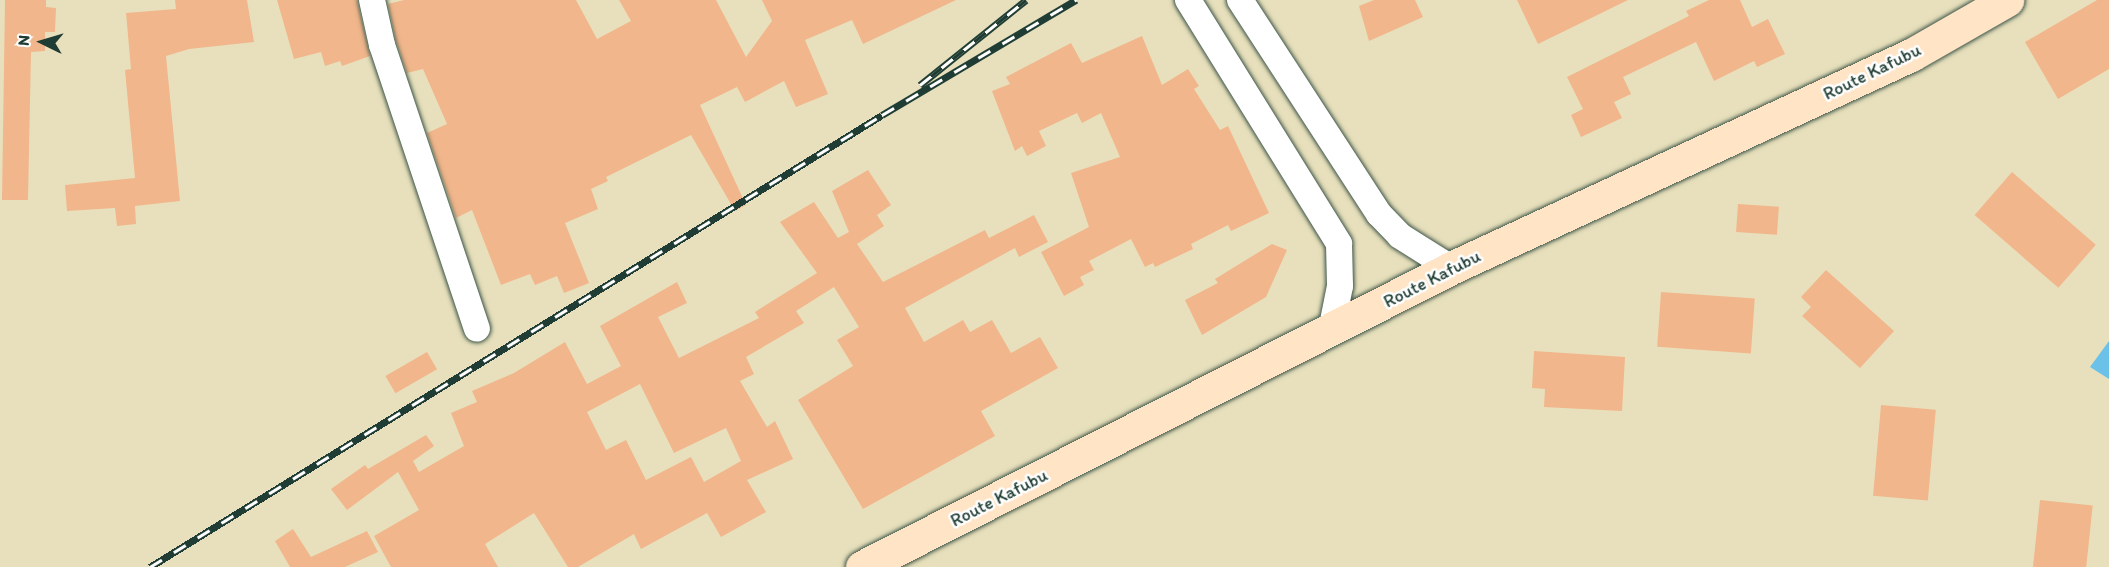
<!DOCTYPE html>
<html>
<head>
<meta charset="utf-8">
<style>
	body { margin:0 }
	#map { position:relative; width:2109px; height:567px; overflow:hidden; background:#e8e0bc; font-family:Itim,sans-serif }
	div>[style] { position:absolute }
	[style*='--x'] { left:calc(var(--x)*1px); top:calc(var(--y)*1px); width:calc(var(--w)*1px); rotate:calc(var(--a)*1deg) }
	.water>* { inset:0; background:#6bc1e8 }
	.building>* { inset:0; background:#f1b68b; transform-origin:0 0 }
	.roads { filter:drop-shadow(0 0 2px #3d5548) drop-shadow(0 0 2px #3d5548) }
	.minor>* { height:26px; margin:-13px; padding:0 13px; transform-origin:13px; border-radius:13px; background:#fff }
	.secondary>* { height:33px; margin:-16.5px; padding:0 16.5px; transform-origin:16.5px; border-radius:16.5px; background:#ffe4c6 }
	.rail>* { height:7px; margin-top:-3.5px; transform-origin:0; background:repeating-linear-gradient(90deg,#fff 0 14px,#1f3d34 0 28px); box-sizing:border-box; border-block:2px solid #1f3d34 }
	span { translate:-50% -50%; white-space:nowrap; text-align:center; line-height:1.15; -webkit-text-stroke:5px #fff; paint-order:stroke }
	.street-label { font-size:18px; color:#1f3d34 }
	.north { position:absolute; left:12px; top:12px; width:60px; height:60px; -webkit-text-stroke:4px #fff; paint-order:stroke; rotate:275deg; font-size:16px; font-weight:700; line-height:24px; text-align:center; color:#1f3d34 }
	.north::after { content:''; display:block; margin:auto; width:21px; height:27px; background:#1f3d34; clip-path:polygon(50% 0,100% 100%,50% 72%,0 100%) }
</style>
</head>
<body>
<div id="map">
	<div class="water">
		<div style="clip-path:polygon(2109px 341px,2109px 379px,2090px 367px)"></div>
	</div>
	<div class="building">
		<div style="clip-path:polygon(5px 0,46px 0,46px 7px,56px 8px,55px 32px,45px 32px,45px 51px,31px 52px,28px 200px,2px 200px)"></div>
		<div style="clip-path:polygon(175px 0,247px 0,254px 42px,189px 49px,166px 56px,180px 201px,135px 206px,136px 224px,117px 226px,115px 208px,67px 211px,65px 185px,135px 178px,125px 70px,131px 69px,126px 13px,176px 9px)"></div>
		<div style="clip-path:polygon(277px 0,357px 0,370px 56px,342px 66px,340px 61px,325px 66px,321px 52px,294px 59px)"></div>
		<div style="clip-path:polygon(404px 0,576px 0,597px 39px,631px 21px,619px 0,716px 0,746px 57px,772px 21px,762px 0,956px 0,863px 44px,852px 20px,805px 40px,828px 94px,796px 107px,784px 81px,745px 102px,737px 87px,700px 105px,746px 205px,735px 211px,691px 135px,606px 177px,608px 181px,591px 189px,598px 209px,565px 223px,589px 283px,564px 293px,557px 276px,535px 285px,530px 274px,501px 285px,472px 210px,456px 218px,427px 133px,447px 124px,423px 69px,407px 73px,396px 41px,388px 4px)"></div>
		<div style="clip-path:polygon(1374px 0,1415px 0,1423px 17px,1369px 41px,1359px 6px)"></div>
		<div style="clip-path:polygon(1517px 0,1628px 0,1538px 44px)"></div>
		<div style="clip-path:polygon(1709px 0,1740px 0,1752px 27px,1768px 19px,1785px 54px,1757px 67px,1754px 61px,1714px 81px,1696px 42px,1623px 77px,1631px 94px,1614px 102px,1622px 118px,1581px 137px,1571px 115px,1583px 109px,1567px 77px,1689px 16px,1686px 11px)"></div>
		<div style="clip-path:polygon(2097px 0,2109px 0,2109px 69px,2058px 99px,2025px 42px)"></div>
		<div style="clip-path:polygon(1142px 36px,1162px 85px,1188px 69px,1199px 86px,1194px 89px,1220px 130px,1228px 126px,1269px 213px,1231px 231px,1228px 225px,1191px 244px,1193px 249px,1155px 267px,1153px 263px,1145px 267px,1131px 239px,1089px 261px,1094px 270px,1080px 277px,1084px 285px,1064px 296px,1041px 252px,1089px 227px,1071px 173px,1120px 157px,1101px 113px,1082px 123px,1077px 113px,1039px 131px,1046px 146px,1027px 156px,1022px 146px,1015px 151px,992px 91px,1010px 84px,1006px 77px,1071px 43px,1082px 63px)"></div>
		<div style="clip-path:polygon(evenodd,868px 170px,891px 205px,877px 215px,884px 226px,857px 244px,883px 282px,985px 230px,989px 238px,1034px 215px,1048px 242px,1019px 257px,1015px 248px,905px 308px,924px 342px,963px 320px,970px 332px,992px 320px,1011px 353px,1040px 337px,1058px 368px,981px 411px,995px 436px,863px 509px,798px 400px,853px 366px,837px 340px,859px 327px,834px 287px,796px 311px,804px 323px,746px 357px,754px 374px,740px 381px,767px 427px,775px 421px,793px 459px,747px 480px,766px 512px,721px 537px,707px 513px,641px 549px,634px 534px,578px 567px,568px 567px,534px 513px,485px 544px,498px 567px,391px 567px,374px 536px,419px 510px,398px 472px,347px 510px,331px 489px,365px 465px,368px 469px,426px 435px,434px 446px,413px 461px,419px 472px,464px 446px,451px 413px,477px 402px,472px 391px,514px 373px,565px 342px,587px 384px,621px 366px,600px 326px,677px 282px,687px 303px,658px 317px,679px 358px,759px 318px,755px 312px,817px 273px,780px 222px,814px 202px,838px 238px,849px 232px,832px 191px,868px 170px,640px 384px,674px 453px,726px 428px,741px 461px,704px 482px,691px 457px,646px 480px,626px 440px,606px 450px,587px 412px,640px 384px)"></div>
		<div style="left:2012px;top:172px;width:111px;height:57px;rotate:41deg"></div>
		<div style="left:1738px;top:204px;width:41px;height:28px;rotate:4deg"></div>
		<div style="clip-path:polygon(1272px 244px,1287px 250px,1266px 297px,1202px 335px,1185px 300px,1218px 283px,1215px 279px)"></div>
		<div style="clip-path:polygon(1826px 270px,1894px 331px,1860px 368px,1802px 316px,1811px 307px,1801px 297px)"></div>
		<div style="left:1661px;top:292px;width:94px;height:55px;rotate:4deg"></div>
		<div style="clip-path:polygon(1534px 351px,1625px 357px,1622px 411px,1544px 407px,1545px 389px,1532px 388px)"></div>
		<div style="left:427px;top:352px;width:20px;height:48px;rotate:60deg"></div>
		<div style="left:1881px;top:405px;width:55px;height:91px;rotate:5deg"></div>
		<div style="left:2040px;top:500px;width:53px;height:67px;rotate:6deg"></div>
		<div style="clip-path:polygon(293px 529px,311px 557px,367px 531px,378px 552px,345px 567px,290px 567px,275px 541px)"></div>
	</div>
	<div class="roads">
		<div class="minor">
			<div style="--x:372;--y:0;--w:46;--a:77.5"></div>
			<div style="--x:382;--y:45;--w:299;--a:71.5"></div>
			<div style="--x:1188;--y:0;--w:287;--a:58.2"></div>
			<div style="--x:1339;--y:244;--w:42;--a:88.6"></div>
			<div style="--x:1340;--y:286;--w:46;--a:101.3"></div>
			<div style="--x:1240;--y:0;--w:255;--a:57"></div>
			<div style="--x:1379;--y:214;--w:30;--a:46"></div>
			<div style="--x:1400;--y:236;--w:60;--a:32.1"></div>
		</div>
		<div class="secondary">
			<div style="--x:862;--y:567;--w:661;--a:-26.91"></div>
			<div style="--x:1451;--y:268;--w:507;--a:-24.85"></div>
			<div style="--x:1911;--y:55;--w:111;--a:-29.8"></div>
		</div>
	</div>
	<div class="rail">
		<div style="--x:920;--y:85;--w:136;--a:-38.7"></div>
		<div style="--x:150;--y:567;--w:860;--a:-31.69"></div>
		<div style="--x:882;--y:115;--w:226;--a:-30.7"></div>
	</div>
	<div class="street-label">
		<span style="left:1872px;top:72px;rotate:-26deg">Route Kafubu</span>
		<span style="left:1432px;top:279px;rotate:-27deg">Route Kafubu</span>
		<span style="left:999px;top:498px;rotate:-27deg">Route Kafubu</span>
	</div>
	<div class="north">N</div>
</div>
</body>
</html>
